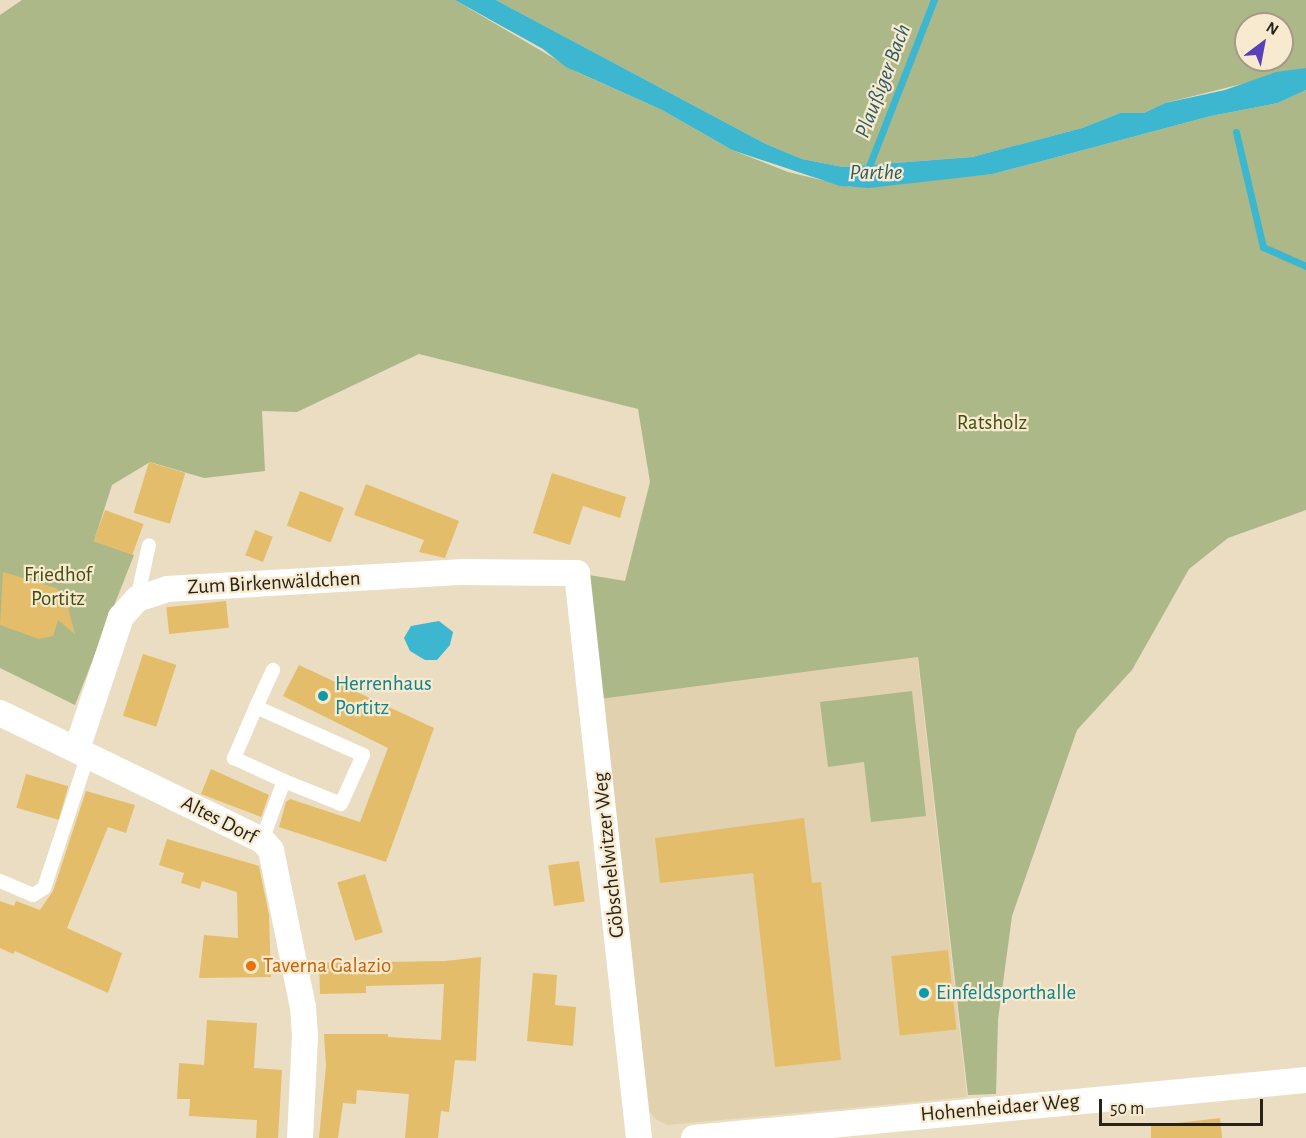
<!DOCTYPE html>
<html>
<head>
<meta charset="utf-8">
<style>
	body { margin:0 }
	#map { position:relative; width:1306px; height:1138px; overflow:hidden; background:#eaddc2; font-family:"Alegreya Sans",sans-serif }
	div>[style] { position:absolute }
	[style*='--x'] { left:calc(var(--x)*1px); top:calc(var(--y)*1px); width:calc(var(--w)*1px); rotate:calc(var(--a)*1deg) }
	.built>* { inset:0; background:#e2d1af }
	.green>* { inset:0; background:#acb888 }
	.water>* { inset:0; background:#3db6d0 }
	.stream>* { height:7px; margin:-3.5px; padding:0 3.5px; transform-origin:3.5px; border-radius:3.5px; background:#3db6d0 }
	.building>* { inset:0; background:#e4bd6b; transform-origin:0 0 }
	.service>* { height:14px; margin:-7px; padding:0 7px; transform-origin:7px; border-radius:7px; background:#fff }
	.minor>* { height:26px; margin:-13px; padding:0 13px; transform-origin:13px; border-radius:13px; background:#fff }
	.dots>* { width:16px; height:16px; translate:-50% -50%; box-sizing:border-box; border:3px solid #f7eacf; border-radius:50% }
	span { translate:-50% -50%; white-space:nowrap; text-align:center; line-height:1.15; -webkit-text-stroke:4.5px #f7eacf; paint-order:stroke }
	.park-label { font-size:21px; color:#424e10 }
	.street-label { font-size:21px; color:#282319 }
	.culture-label { font-size:21px; color:#0d838f }
	.left { translate:0 -50%; text-align:left }
	.food-label { font-size:21px; color:#c56008 }
	.water-label { font-size:22px; color:#2a5b67; font-style:italic }
	.north { position:absolute; left:1234px; top:12px; width:60px; height:60px; box-sizing:border-box; background:#f7eacf; border:2px solid #a49a86; border-radius:50%; rotate:32deg; font-size:16px; font-weight:700; line-height:24px; text-align:center; color:#282319 }
	.north::after { content:''; display:block; margin:auto; width:21px; height:27px; background:#5941b9; clip-path:polygon(50% 0,100% 100%,50% 72%,0 100%) }
	.scale { position:absolute; left:1099px; top:1099px; width:164px; height:27px; box-sizing:border-box; border:3px solid #282319; border-top:0; padding-left:8px; font-size:18px; line-height:21px; white-space:nowrap; color:#282319; -webkit-text-stroke:4px #f7eacf; paint-order:stroke }
</style>
</head>
<body>
<div id="map">
	<div class="built">
		<div style="clip-path:polygon(586px 582px,915px 637px,967px 1097px,667px 1125px,654px 1118px,646px 1105px)"></div>
	</div>
	<div class="green">
		<div style="clip-path:polygon(22px 0,455px 0,579px 73px,662px 110px,732px 150px,788px 172px,850px 187px,993px 174px,1211px 116px,1278px 103px,1306px 90px,1306px 510px,1228px 538px,1189px 569px,1132px 670px,1077px 730px,1012px 916px,998px 1020px,996px 1094px,968px 1095px,918px 657px,592px 700px,577px 573px,625px 581px,650px 482px,638px 409px,419px 354px,297px 412px,262px 411px,265px 471px,204px 478px,150px 462px,112px 485px,94px 541px,134px 555px,75px 705px,0 668px,0 15px)"></div>
		<div style="clip-path:polygon(evenodd,496px 0,1306px 0,1306px 68px,1165px 103px,1144px 113px,1120px 113px,1082px 128px,972px 157px,843px 167px,802px 159px,766px 144px,496px 0,1246px 24px,1282px 24px,1282px 60px,1246px 60px,1246px 24px)"></div>
		<div style="clip-path:polygon(912px 691px,926px 816px,871px 822px,864px 762px,828px 767px,820px 702px)"></div>
	</div>
	<div class="water">
		<div style="clip-path:polygon(455px 0,496px 0,766px 144px,802px 159px,843px 167px,972px 157px,1082px 128px,1120px 113px,1144px 113px,1165px 103px,1225px 90px,1276px 72px,1306px 68px,1306px 90px,1278px 103px,1211px 116px,993px 174px,869px 188px,840px 186px,732px 150px,662px 110px,566px 67px,543px 49px)"></div>
		<div style="clip-path:polygon(439px 621px,453px 632px,450px 645px,437px 660px,425px 660px,410px 651px,404px 638px,411px 626px)"></div>
	</div>
	<div class="stream">
		<div style="--x:1236;--y:132;--w:118;--a:76.8"></div>
		<div style="--x:1263;--y:247;--w:47;--a:23.8"></div>
		<div style="--x:866;--y:174;--w:187;--a:-68.7"></div>
	</div>
	<div class="building">
		<div style="left:149px;top:462px;width:38px;height:53px;rotate:17deg"></div>
		<div style="clip-path:polygon(552px 473px,626px 497px,620px 518px,583px 506px,570px 545px,533px 533px)"></div>
		<div style="clip-path:polygon(366px 484px,459px 521px,445px 558px,419px 552px,424px 540px,354px 515px)"></div>
		<div style="left:300px;top:491px;width:47px;height:37px;rotate:21deg"></div>
		<div style="left:105px;top:510px;width:41px;height:33px;rotate:20deg"></div>
		<div style="left:255px;top:530px;width:19px;height:27px;rotate:21deg"></div>
		<div style="clip-path:polygon(3px 572px,56px 588px,65px 596px,75px 634px,58px 620px,53px 636px,39px 639px,0 625px)"></div>
		<div style="left:226px;top:601px;width:27px;height:60px;rotate:84deg"></div>
		<div style="left:143px;top:654px;width:35px;height:65px;rotate:18deg"></div>
		<div style="clip-path:polygon(299px 665px,434px 728px,386px 862px,279px 827px,286px 802px,290px 799px,360px 822px,388px 748px,283px 696px)"></div>
		<div style="clip-path:polygon(211px 769px,269px 795px,261px 817px,201px 794px)"></div>
		<div style="left:26px;top:774px;width:44px;height:35px;rotate:16deg"></div>
		<div style="clip-path:polygon(86px 791px,135px 805px,126px 833px,108px 827px,67px 928px,122px 953px,108px 993px,15px 951px,13px 954px,0 948px,0 901px,14px 906px,16px 901px,40px 910px,53px 891px)"></div>
		<div style="clip-path:polygon(804px 818px,812px 883px,821px 882px,841px 1060px,775px 1067px,753px 873px,660px 883px,655px 838px)"></div>
		<div style="clip-path:polygon(167px 839px,259px 866px,269px 915px,271px 977px,199px 978px,204px 935px,238px 938px,237px 892px,202px 881px,200px 889px,181px 883px,184px 873px,159px 865px)"></div>
		<div style="left:579px;top:861px;width:41px;height:31px;rotate:82deg"></div>
		<div style="left:365px;top:874px;width:61px;height:29px;rotate:73deg"></div>
		<div style="left:948px;top:950px;width:80px;height:57px;rotate:84deg"></div>
		<div style="clip-path:polygon(481px 957px,476px 1061px,455px 1060px,449px 1112px,441px 1111px,438px 1138px,405px 1138px,409px 1094px,357px 1090px,356px 1104px,343px 1103px,338px 1138px,319px 1138px,326px 1066px,324px 1034px,388px 1034px,388px 1037px,441px 1040px,444px 984px,366px 986px,366px 993px,320px 994px,319px 963px,445px 961px)"></div>
		<div style="clip-path:polygon(533px 973px,557px 975px,555px 1005px,576px 1007px,573px 1046px,527px 1041px)"></div>
		<div style="clip-path:polygon(207px 1020px,257px 1023px,254px 1068px,282px 1070px,278px 1138px,256px 1138px,257px 1120px,189px 1116px,190px 1099px,177px 1099px,179px 1063px,204px 1065px)"></div>
		<div style="clip-path:polygon(1220px 1118px,1222px 1138px,1151px 1138px,1151px 1126px)"></div>
	</div>
	<div class="service">
		<div style="--x:137;--y:599;--w:55;--a:-77.5"></div>
		<div style="--x:256;--y:707;--w:56;--a:113.3"></div>
		<div style="--x:234;--y:758;--w:55;--a:24.7"></div>
		<div style="--x:262;--y:840;--w:63;--a:-69.6"></div>
		<div style="--x:284;--y:781;--w:61;--a:22"></div>
		<div style="--x:341;--y:804;--w:54;--a:-65.8"></div>
		<div style="--x:363;--y:755;--w:117;--a:-155.8"></div>
		<div style="--x:256;--y:707;--w:41;--a:-65.3"></div>
		<div style="--x:0;--y:881;--w:36;--a:23"></div>
		<div style="--x:33;--y:895;--w:13;--a:-32"></div>
		<div style="--x:44;--y:888;--w:140;--a:-71.7"></div>
	</div>
	<div class="minor">
		<div style="--x:0;--y:713;--w:291;--a:25.9"></div>
		<div style="--x:262;--y:840;--w:13;--a:48"></div>
		<div style="--x:271;--y:850;--w:160;--a:78.5"></div>
		<div style="--x:303;--y:1007;--w:29;--a:86"></div>
		<div style="--x:305;--y:1036;--w:102;--a:92.8"></div>
		<div style="--x:77;--y:749;--w:139;--a:-71.6"></div>
		<div style="--x:121;--y:617;--w:24;--a:-48"></div>
		<div style="--x:137;--y:599;--w:32;--a:-18"></div>
		<div style="--x:167;--y:589;--w:293;--a:-3.3"></div>
		<div style="--x:460;--y:572;--w:117;--a:0.5"></div>
		<div style="--x:577;--y:573;--w:568;--a:83.74"></div>
		<div style="--x:694;--y:1138;--w:615;--a:-5.41"></div>
	</div>
	<div class="dots">
		<div style="left:323px;top:696px;background:#0f9aa8"></div>
		<div style="left:251px;top:966px;background:#e8710a"></div>
		<div style="left:924px;top:993px;background:#0f9aa8"></div>
	</div>
	<div class="park-label">
		<span style="left:992px;top:423px">Ratsholz</span>
		<span style="left:58px;top:587px">Friedhof<br>Portitz</span>
	</div>
	<div class="street-label">
		<span style="left:274px;top:583px;rotate:-3deg">Zum Birkenwäldchen</span>
		<span style="left:219px;top:820px;rotate:27deg">Altes Dorf</span>
		<span style="left:609px;top:855px;rotate:-96deg">Göbschelwitzer Weg</span>
		<span style="left:1000px;top:1108px;rotate:-5deg">Hohenheidaer Weg</span>
	</div>
	<div class="culture-label">
		<span class="left" style="left:335px;top:696px">Herrenhaus<br>Portitz</span>
		<span class="left" style="left:936px;top:993px">Einfeldsporthalle</span>
	</div>
	<div class="food-label">
		<span class="left" style="left:263px;top:966px">Taverna Galazio</span>
	</div>
	<div class="water-label">
		<span style="left:883px;top:81px;rotate:-69deg">Plaußiger Bach</span>
		<span style="left:876px;top:173px">Parthe</span>
	</div>
	<div class="north">N</div>
	<div class="scale">50 m</div>
</div>
</body>
</html>
